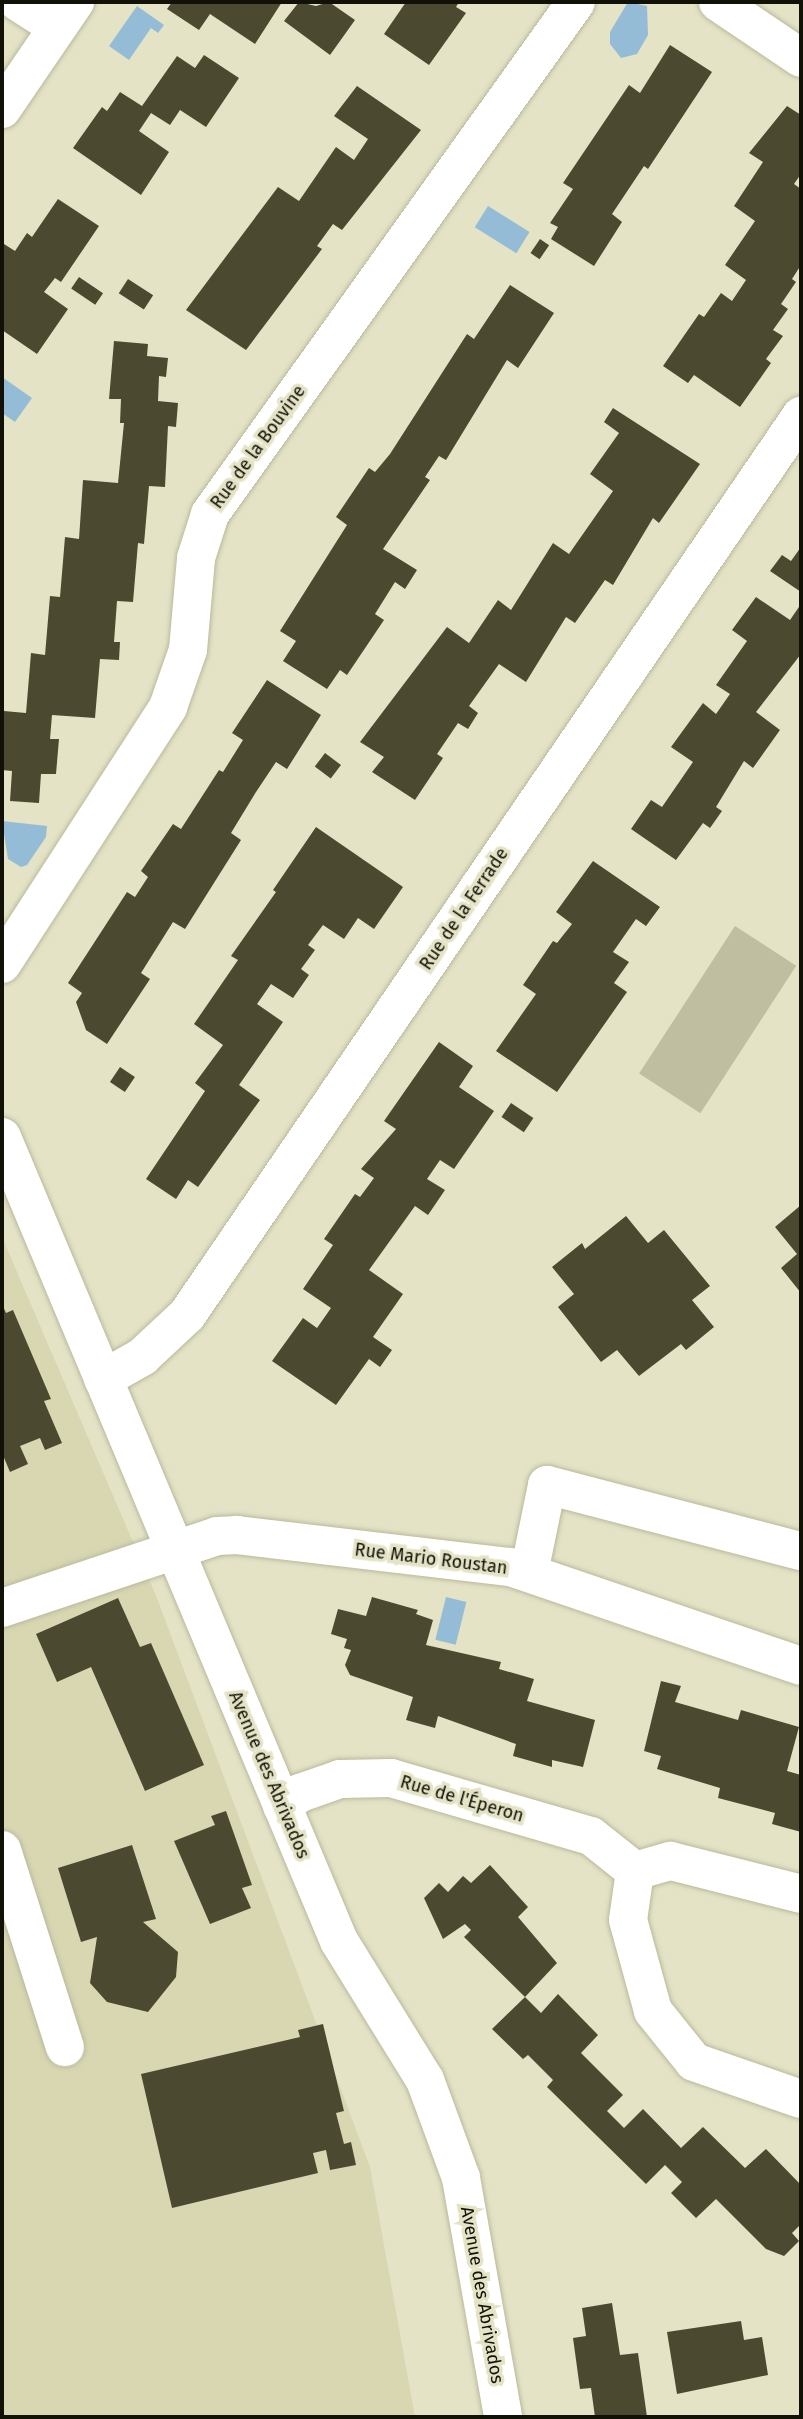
<!DOCTYPE html>
<html>
<head>
<meta charset="utf-8">
<style>
	body { margin:0 }
	#map { position:relative; width:803px; height:2419px; overflow:hidden; background:#e4e3c5; font-family:"Fira Sans",sans-serif }
	div>[style] { position:absolute }
	[style*='--x'] { left:calc(var(--x)*1px); top:calc(var(--y)*1px); width:calc(var(--w)*1px); rotate:calc(var(--a)*1deg) }
	.built>* { inset:0; background:#d8d7b2 }
	.green>* { inset:0; background:#bfbea0; transform-origin:0 0 }
	.water>* { inset:0; background:#94bcd6; transform-origin:0 0 }
	.building>* { inset:0; background:#4b4a30; transform-origin:0 0 }
	.roads { filter:drop-shadow(0 0 2px #bab99d) drop-shadow(0 0 2px #bab99d) }
	.minor>* { height:38px; margin:-19px; padding:0 19px; transform-origin:19px; border-radius:19px; background:#fff }
	span { translate:-50% -50%; white-space:nowrap; text-align:center; line-height:1.15; -webkit-text-stroke:7px #e4e3c5; paint-order:stroke }
	.street-label { font-size:18px; color:#111107 }
	.frame { position:absolute; inset:0; border:4px solid #111107; pointer-events:none }
</style>
</head>
<body>
<div id="map">
	<div class="built">
		<div style="clip-path:polygon(2px 1237px,157px 1598px,370px 2167px,415px 2417px,2px 2417px)"></div>
	</div>
	<div class="green">
		<div style="left:735px;top:926px;width:73px;height:176px;rotate:33deg"></div>
	</div>
	<div class="water">
		<div style="clip-path:polygon(628px 2px,647px 6px,648px 35px,637px 54px,621px 58px,610px 44px,610px 32px)"></div>
		<div style="clip-path:polygon(137px 6px,164px 25px,158px 33px,151px 28px,129px 60px,109px 46px)"></div>
		<div style="left:488px;top:206px;width:49px;height:25px;rotate:32deg"></div>
		<div style="clip-path:polygon(2px 377px,32px 398px,15px 422px,2px 413px)"></div>
		<div style="clip-path:polygon(2px 821px,47px 826px,46px 837px,27px 865px,21px 867px,8px 859px)"></div>
		<div style="left:446px;top:1597px;width:21px;height:44px;rotate:14deg"></div>
	</div>
	<div class="building">
		<div style="clip-path:polygon(172px 2px,282px 2px,255px 44px,210px 14px,199px 30px,167px 9px)"></div>
		<div style="clip-path:polygon(299px 2px,316px 6px,329px 2px,355px 20px,330px 55px,284px 21px)"></div>
		<div style="clip-path:polygon(406px 2px,459px 2px,456px 7px,466px 13px,429px 65px,384px 34px)"></div>
		<div style="clip-path:polygon(670px 45px,712px 72px,648px 169px,644px 166px,612px 214px,622px 222px,594px 266px,551px 239px,558px 227px,550px 223px,573px 189px,563px 183px,629px 85px,640px 93px)"></div>
		<div style="clip-path:polygon(204px 55px,239px 78px,206px 127px,180px 110px,170px 125px,151px 113px,139px 131px,169px 152px,141px 195px,73px 148px,102px 107px,107px 111px,120px 92px,142px 106px,177px 56px,195px 68px)"></div>
		<div style="clip-path:polygon(357px 86px,421px 130px,342px 230px,333px 224px,317px 246px,322px 249px,246px 350px,186px 310px,278px 187px,299px 201px,336px 147px,354px 160px,368px 139px,334px 116px)"></div>
		<div style="clip-path:polygon(787px 106px,801px 115px,801px 174px,794px 184px,801px 189px,801px 265px,792px 279px,796px 282px,781px 304px,788px 309px,773px 330px,783px 336px,766px 359px,771px 363px,740px 407px,694px 375px,688px 383px,663px 366px,699px 314px,704px 317px,721px 293px,732px 301px,746px 280px,725px 265px,755px 221px,734px 206px,763px 162px,749px 153px)"></div>
		<div style="clip-path:polygon(58px 199px,99px 226px,61px 282px,55px 278px,44px 292px,68px 309px,37px 354px,2px 330px,2px 247px,4px 244px,15px 251px,27px 233px,32px 237px)"></div>
		<div style="left:540px;top:239px;width:11px;height:17px;rotate:34deg"></div>
		<div style="left:79px;top:277px;width:29px;height:14px;rotate:34deg"></div>
		<div style="left:128px;top:279px;width:30px;height:17px;rotate:33deg"></div>
		<div style="clip-path:polygon(510px 285px,554px 313px,518px 368px,507px 360px,446px 460px,439px 456px,425px 477px,430px 480px,383px 549px,417px 570px,405px 589px,395px 582px,375px 614px,384px 620px,347px 675px,340px 670px,327px 689px,283px 661px,296px 641px,280px 631px,347px 525px,336px 517px,369px 468px,375px 472px,390px 454px,467px 334px,474px 339px)"></div>
		<div style="clip-path:polygon(114px 341px,148px 344px,147px 356px,168px 358px,166px 377px,159px 376px,158px 401px,178px 403px,176px 427px,168px 426px,165px 487px,149px 486px,144px 544px,138px 543px,133px 602px,117px 601px,114px 642px,120px 642px,119px 660px,100px 659px,95px 718px,52px 715px,50px 739px,59px 739px,56px 774px,41px 774px,39px 803px,10px 801px,12px 771px,2px 770px,4px 711px,26px 713px,31px 653px,45px 655px,50px 596px,60px 597px,65px 537px,79px 539px,83px 480px,118px 483px,124px 423px,120px 423px,121px 399px,109px 399px)"></div>
		<div style="clip-path:polygon(613px 408px,700px 464px,659px 523px,653px 518px,613px 585px,605px 580px,575px 623px,566px 617px,526px 682px,499px 664px,469px 706px,478px 713px,468px 729px,458px 723px,437px 754px,443px 758px,415px 800px,372px 772px,384px 757px,360px 742px,447px 627px,469px 643px,498px 600px,511px 610px,553px 543px,569px 554px,613px 491px,590px 474px,619px 433px,604px 422px)"></div>
		<div style="clip-path:polygon(801px 547px,801px 592px,770px 571px,782px 555px,791px 561px)"></div>
		<div style="clip-path:polygon(756px 597px,790px 620px,801px 604px,801px 654px,756px 712px,780px 730px,753px 768px,744px 761px,716px 807px,722px 811px,710px 828px,703px 823px,676px 860px,631px 829px,651px 800px,662px 807px,693px 762px,671px 747px,703px 703px,716px 714px,730px 694px,716px 685px,747px 641px,732px 630px)"></div>
		<div style="clip-path:polygon(267px 680px,321px 715px,287px 769px,276px 762px,256px 792px,231px 833px,241px 840px,185px 929px,173px 922px,141px 973px,150px 979px,107px 1044px,86px 1030px,76px 1002px,82px 993px,68px 983px,127px 892px,135px 897px,148px 877px,141px 871px,173px 824px,181px 829px,219px 770px,223px 772px,243px 740px,232px 733px)"></div>
		<div style="left:325px;top:753px;width:20px;height:17px;rotate:37deg"></div>
		<div style="clip-path:polygon(316px 827px,403px 887px,374px 929px,358px 918px,344px 939px,323px 925px,308px 945px,315px 950px,301px 969px,309px 975px,293px 998px,271px 984px,257px 1004px,283px 1022px,239px 1085px,260px 1100px,198px 1187px,188px 1180px,176px 1199px,146px 1179px,205px 1091px,195px 1083px,223px 1045px,194px 1024px,238px 960px,231px 956px,276px 892px,273px 890px)"></div>
		<div style="clip-path:polygon(593px 861px,660px 907px,646px 926px,636px 919px,613px 952px,629px 962px,614px 983px,627px 992px,557px 1092px,496px 1051px,536px 994px,523px 985px,553px 941px,557px 943px,572px 924px,556px 912px)"></div>
		<div style="clip-path:polygon(439px 1042px,473px 1066px,459px 1087px,494px 1111px,454px 1169px,440px 1160px,427px 1179px,445px 1190px,428px 1215px,415px 1206px,369px 1270px,403px 1294px,373px 1337px,392px 1350px,380px 1367px,369px 1359px,336px 1405px,272px 1361px,303px 1318px,317px 1328px,331px 1308px,303px 1289px,333px 1245px,324px 1239px,355px 1194px,360px 1197px,374px 1178px,361px 1169px,396px 1129px,384px 1121px)"></div>
		<div style="left:120px;top:1067px;width:18px;height:18px;rotate:34deg"></div>
		<div style="left:511px;top:1103px;width:27px;height:17px;rotate:34deg"></div>
		<div style="clip-path:polygon(801px 1205px,801px 1293px,781px 1268px,797px 1254px,775px 1227px)"></div>
		<div style="clip-path:polygon(626px 1216px,648px 1243px,664px 1230px,710px 1286px,692px 1300px,714px 1327px,686px 1350px,681px 1344px,639px 1376px,617px 1350px,601px 1362px,558px 1307px,574px 1294px,552px 1267px,582px 1243px,585px 1249px)"></div>
		<div style="clip-path:polygon(2px 1304px,6px 1313px,13px 1310px,51px 1399px,44px 1401px,62px 1443px,45px 1450px,40px 1438px,20px 1446px,28px 1464px,10px 1472px,2px 1453px)"></div>
		<div style="clip-path:polygon(372px 1597px,418px 1610px,416px 1614px,433px 1620px,426px 1645px,501px 1662px,499px 1669px,534px 1679px,527px 1701px,595px 1720px,583px 1767px,552px 1760px,552px 1767px,513px 1756px,516px 1744px,438px 1716px,435px 1728px,406px 1720px,413px 1697px,350px 1675px,345px 1665px,351px 1650px,344px 1648px,347px 1639px,331px 1634px,338px 1609px,366px 1616px)"></div>
		<div style="clip-path:polygon(118px 1598px,140px 1647px,151px 1643px,204px 1765px,145px 1791px,91px 1667px,57px 1682px,36px 1634px)"></div>
		<div style="clip-path:polygon(661px 1681px,681px 1686px,675px 1702px,738px 1720px,741px 1710px,799px 1727px,787px 1771px,801px 1775px,801px 1832px,772px 1824px,775px 1813px,718px 1798px,720px 1788px,657px 1769px,661px 1756px,644px 1751px)"></div>
		<div style="clip-path:polygon(226px 1811px,252px 1885px,242px 1888px,251px 1908px,210px 1924px,174px 1841px,215px 1825px,211px 1816px)"></div>
		<div style="clip-path:polygon(132px 1845px,156px 1919px,143px 1922px,178px 1952px,176px 1977px,148px 2012px,107px 2002px,90px 1983px,97px 1937px,81px 1942px,58px 1868px)"></div>
		<div style="clip-path:polygon(490px 1865px,528px 1907px,518px 1917px,557px 1963px,525px 1997px,464px 1937px,471px 1930px,465px 1924px,443px 1939px,424px 1898px,439px 1883px,448px 1892px,463px 1876px,471px 1883px)"></div>
		<div style="clip-path:polygon(558px 1994px,598px 2035px,581px 2053px,623px 2095px,607px 2111px,624px 2128px,643px 2109px,681px 2148px,703px 2127px,745px 2168px,766px 2149px,801px 2185px,801px 2224px,792px 2233px,799px 2241px,784px 2256px,766px 2249px,716px 2199px,696px 2218px,671px 2193px,682px 2182px,665px 2165px,646px 2184px,547px 2087px,553px 2080px,528px 2055px,523px 2059px,492px 2029px,525px 1997px,541px 2013px)"></div>
		<div style="clip-path:polygon(323px 2024px,344px 2111px,336px 2113px,344px 2144px,351px 2142px,356px 2165px,330px 2170px,326px 2150px,313px 2153px,318px 2173px,172px 2208px,141px 2074px,300px 2037px,298px 2030px)"></div>
		<div style="clip-path:polygon(612px 2303px,620px 2355px,638px 2353px,647px 2417px,595px 2417px,591px 2388px,580px 2389px,573px 2338px,586px 2336px,582px 2308px)"></div>
		<div style="clip-path:polygon(741px 2321px,744px 2340px,762px 2337px,768px 2375px,677px 2394px,667px 2332px)"></div>
	</div>
	<div class="roads">
		<div class="minor">
			<div style="--x:18;--y:2;--w:46;--a:32.7"></div>
			<div style="--x:718;--y:2;--w:100;--a:34"></div>
			<div style="--x:2;--y:109;--w:130;--a:-55.7"></div>
			<div style="--x:2;--y:964;--w:306;--a:-57.1"></div>
			<div style="--x:168;--y:707;--w:60;--a:-70.7"></div>
			<div style="--x:188;--y:650;--w:92;--a:-85"></div>
			<div style="--x:196;--y:558;--w:46;--a:-72.3"></div>
			<div style="--x:210;--y:514;--w:629;--a:-54.44"></div>
			<div style="--x:2;--y:1137;--w:872;--a:67.26"></div>
			<div style="--x:339;--y:1941;--w:163;--a:58.3"></div>
			<div style="--x:425;--y:2080;--w:104;--a:69.8"></div>
			<div style="--x:461;--y:2178;--w:243;--a:80"></div>
			<div style="--x:103;--y:1379;--w:45;--a:-29.4"></div>
			<div style="--x:142;--y:1357;--w:62;--a:-43"></div>
			<div style="--x:187;--y:1315;--w:1089;--a:-55.67"></div>
			<div style="--x:529;--y:1573;--w:90;--a:-78.4"></div>
			<div style="--x:547;--y:1485;--w:262;--a:14.6"></div>
			<div style="--x:2;--y:1608;--w:227;--a:-18.5"></div>
			<div style="--x:217;--y:1536;--w:20;--a:-3"></div>
			<div style="--x:237;--y:1535;--w:275;--a:6.7"></div>
			<div style="--x:510;--y:1567;--w:307;--a:18.8"></div>
			<div style="--x:282;--y:1806;--w:22;--a:-36"></div>
			<div style="--x:300;--y:1793;--w:42;--a:-19.3"></div>
			<div style="--x:340;--y:1779;--w:51;--a:-1.1"></div>
			<div style="--x:391;--y:1778;--w:208;--a:16.2"></div>
			<div style="--x:591;--y:1836;--w:56;--a:38.5"></div>
			<div style="--x:2;--y:1850;--w:207;--a:72.3"></div>
			<div style="--x:635;--y:1871;--w:49;--a:98.1"></div>
			<div style="--x:628;--y:1920;--w:94;--a:74.6"></div>
			<div style="--x:653;--y:2011;--w:65;--a:51.2"></div>
			<div style="--x:694;--y:2062;--w:113;--a:19.1"></div>
			<div style="--x:635;--y:1871;--w:37;--a:-16"></div>
			<div style="--x:671;--y:1861;--w:134;--a:14.2"></div>
		</div>
	</div>
	<div class="street-label">
		<span style="left:258px;top:447px;rotate:-54deg">Rue de la Bouvine</span>
		<span style="left:464px;top:909px;rotate:-56deg">Rue de la Ferrade</span>
		<span style="left:431px;top:1559px;rotate:7deg">Rue Mario Roustan</span>
		<span style="left:269px;top:1775px;rotate:67deg">Avenue des Abrivados</span>
		<span style="left:462px;top:1799px;rotate:16deg">Rue de l'Éperon</span>
		<span style="left:482px;top:2295px;rotate:80deg">Avenue des Abrivados</span>
	</div>
	<div class="frame"></div>
</div>
</body>
</html>
